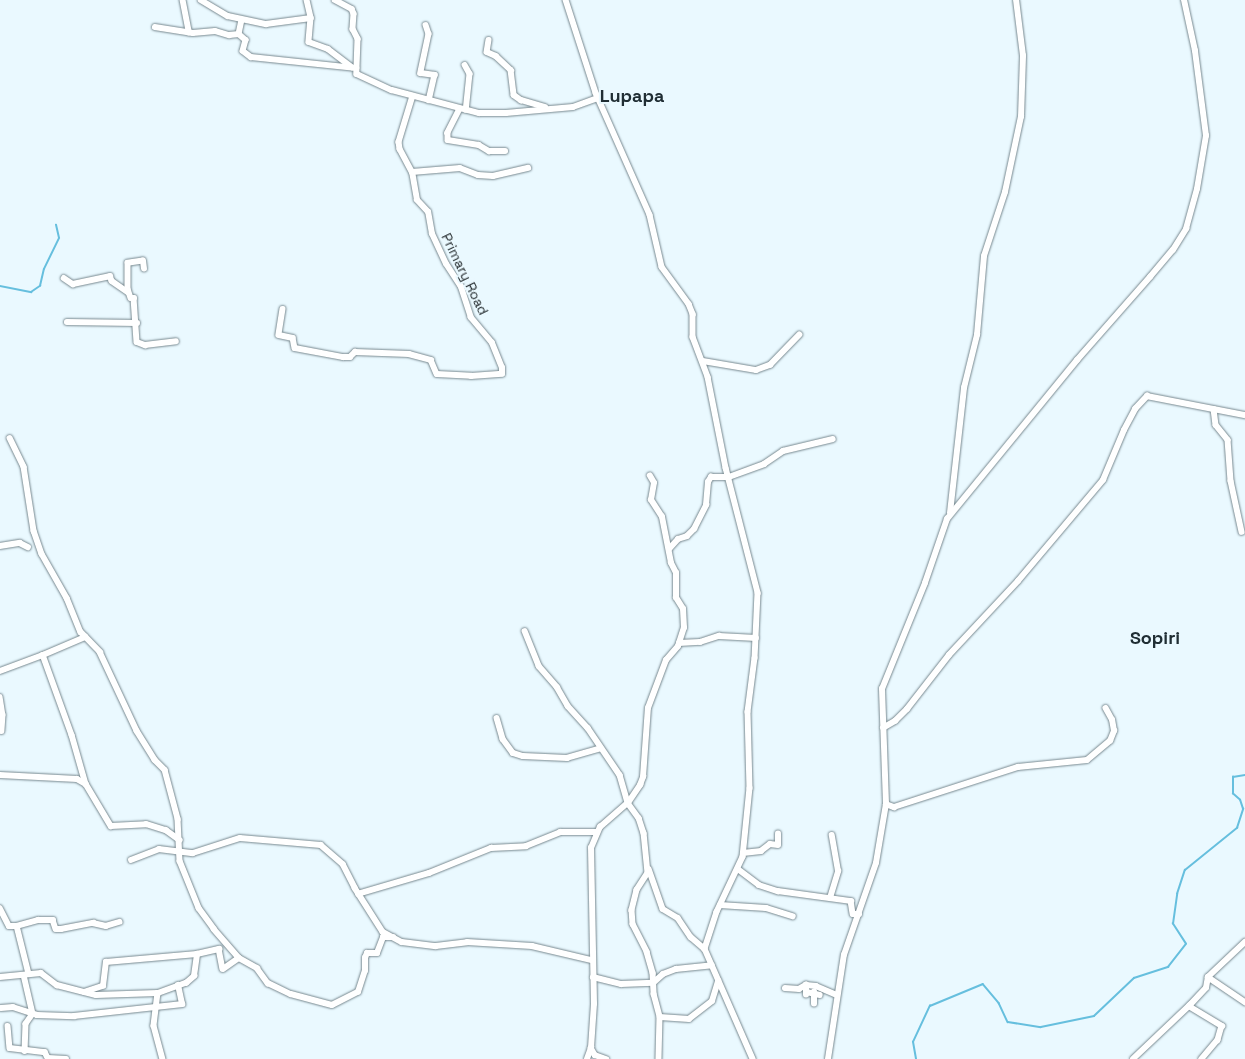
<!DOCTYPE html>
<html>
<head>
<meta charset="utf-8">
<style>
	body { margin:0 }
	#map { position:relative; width:1245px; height:1059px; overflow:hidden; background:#eaf9ff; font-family:"Space Grotesk",sans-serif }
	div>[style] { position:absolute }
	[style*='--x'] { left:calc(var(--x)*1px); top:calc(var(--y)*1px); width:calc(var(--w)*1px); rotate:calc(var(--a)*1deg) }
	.stream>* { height:1.5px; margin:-0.75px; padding:0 0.75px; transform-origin:0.75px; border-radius:0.75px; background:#66bfde }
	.roads { filter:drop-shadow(0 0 1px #77888f) drop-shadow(0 0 1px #77888f) }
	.minor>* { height:5.5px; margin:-2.75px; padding:0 2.75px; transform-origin:2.75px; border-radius:2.75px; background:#fff }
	span { translate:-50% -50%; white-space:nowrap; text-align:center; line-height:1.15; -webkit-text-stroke:4px #eaf9ff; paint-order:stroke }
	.street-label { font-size:14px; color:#262d30 }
	.district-label { font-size:18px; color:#202e34; font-weight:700 }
</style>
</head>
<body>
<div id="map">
	<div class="stream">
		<div style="--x:0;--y:286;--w:32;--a:11"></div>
		<div style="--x:31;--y:292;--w:11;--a:-34"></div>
		<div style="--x:40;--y:286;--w:17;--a:-77"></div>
		<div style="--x:44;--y:269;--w:34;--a:-64"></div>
		<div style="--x:59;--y:238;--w:13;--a:-103"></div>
		<div style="--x:916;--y:1059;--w:17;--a:-100"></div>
		<div style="--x:913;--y:1042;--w:40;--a:-65"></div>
		<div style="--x:930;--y:1006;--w:57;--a:-22.5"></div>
		<div style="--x:983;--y:984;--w:25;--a:50"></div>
		<div style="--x:999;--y:1003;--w:21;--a:65"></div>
		<div style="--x:1008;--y:1022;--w:33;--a:9"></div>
		<div style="--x:1041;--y:1027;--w:54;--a:-11.7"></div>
		<div style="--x:1094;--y:1016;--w:55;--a:-43.5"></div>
		<div style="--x:1134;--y:978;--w:36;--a:-18"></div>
		<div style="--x:1168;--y:967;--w:29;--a:-52"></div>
		<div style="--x:1186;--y:944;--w:24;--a:-123"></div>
		<div style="--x:1173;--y:924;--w:30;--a:-82"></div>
		<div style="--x:1177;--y:894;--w:25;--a:-72"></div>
		<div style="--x:1185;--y:870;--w:67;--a:-38.9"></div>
		<div style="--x:1237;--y:828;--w:20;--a:-72"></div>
		<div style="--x:1243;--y:809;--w:9;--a:-108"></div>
		<div style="--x:1240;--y:800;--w:9;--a:-139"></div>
		<div style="--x:1233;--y:794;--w:17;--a:-90"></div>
		<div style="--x:1233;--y:777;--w:12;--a:-9"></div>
	</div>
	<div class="roads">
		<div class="minor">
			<div style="--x:183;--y:0;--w:33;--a:79"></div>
			<div style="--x:201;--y:0;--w:31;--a:31"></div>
			<div style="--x:228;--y:16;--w:39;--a:12"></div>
			<div style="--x:266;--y:24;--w:45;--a:-7.6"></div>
			<div style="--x:307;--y:0;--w:18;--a:77"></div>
			<div style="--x:311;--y:18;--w:24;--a:95"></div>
			<div style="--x:309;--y:42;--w:20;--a:20"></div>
			<div style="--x:328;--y:49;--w:30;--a:37"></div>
			<div style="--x:335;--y:0;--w:19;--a:28"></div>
			<div style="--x:352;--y:9;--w:5;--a:68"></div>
			<div style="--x:354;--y:14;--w:15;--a:94"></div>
			<div style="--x:353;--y:29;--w:11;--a:63"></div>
			<div style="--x:358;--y:39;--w:35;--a:92"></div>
			<div style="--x:357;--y:74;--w:38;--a:25"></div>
			<div style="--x:392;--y:90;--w:90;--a:14.8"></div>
			<div style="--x:479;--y:113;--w:27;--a:0"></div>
			<div style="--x:506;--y:113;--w:67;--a:-5.1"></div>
			<div style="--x:573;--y:107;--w:27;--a:-20"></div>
			<div style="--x:566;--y:0;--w:98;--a:72.1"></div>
			<div style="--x:596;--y:93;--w:133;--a:66.1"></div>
			<div style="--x:650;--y:215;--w:53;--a:77"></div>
			<div style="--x:662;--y:267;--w:46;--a:53.9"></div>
			<div style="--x:689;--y:304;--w:11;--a:68"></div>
			<div style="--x:693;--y:314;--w:23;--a:90"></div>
			<div style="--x:693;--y:337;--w:43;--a:69.4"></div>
			<div style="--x:708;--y:377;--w:93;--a:78.8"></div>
			<div style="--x:726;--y:468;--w:129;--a:75.6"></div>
			<div style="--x:758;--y:593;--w:65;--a:92.6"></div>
			<div style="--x:755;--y:658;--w:54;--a:97.4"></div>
			<div style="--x:748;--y:712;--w:76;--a:88.5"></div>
			<div style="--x:750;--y:788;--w:69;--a:95.8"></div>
			<div style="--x:743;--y:857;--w:61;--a:115.3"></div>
			<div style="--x:717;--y:912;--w:39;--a:108"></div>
			<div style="--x:705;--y:949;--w:120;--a:66.4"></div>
			<div style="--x:242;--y:20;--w:14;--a:102"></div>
			<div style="--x:239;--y:34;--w:9;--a:41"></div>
			<div style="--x:246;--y:40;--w:11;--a:105"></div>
			<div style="--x:243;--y:51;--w:10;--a:37"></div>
			<div style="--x:251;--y:57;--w:106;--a:6"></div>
			<div style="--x:426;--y:25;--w:9;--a:72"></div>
			<div style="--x:429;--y:34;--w:40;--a:102"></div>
			<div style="--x:421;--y:73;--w:14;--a:8"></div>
			<div style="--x:435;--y:75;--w:26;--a:103"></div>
			<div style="--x:155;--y:27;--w:38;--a:9"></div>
			<div style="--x:193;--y:33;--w:22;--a:-5"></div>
			<div style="--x:215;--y:31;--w:15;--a:16"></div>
			<div style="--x:229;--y:35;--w:10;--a:-6"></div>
			<div style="--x:489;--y:40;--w:12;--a:99"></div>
			<div style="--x:487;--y:52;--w:10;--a:24"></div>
			<div style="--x:496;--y:56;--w:21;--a:43"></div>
			<div style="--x:511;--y:70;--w:25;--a:83"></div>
			<div style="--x:514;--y:95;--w:9;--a:36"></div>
			<div style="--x:521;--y:100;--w:25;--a:16"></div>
			<div style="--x:465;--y:65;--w:10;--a:61"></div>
			<div style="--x:470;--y:74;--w:36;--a:96"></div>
			<div style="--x:413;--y:96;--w:48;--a:106.9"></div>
			<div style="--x:399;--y:142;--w:7;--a:82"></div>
			<div style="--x:400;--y:149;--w:26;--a:62"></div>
			<div style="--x:412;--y:172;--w:48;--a:-4.8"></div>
			<div style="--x:460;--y:168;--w:19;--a:21"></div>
			<div style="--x:478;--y:175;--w:15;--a:4"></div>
			<div style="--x:493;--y:176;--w:36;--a:-13"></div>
			<div style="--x:460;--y:109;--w:27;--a:117"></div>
			<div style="--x:448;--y:133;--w:7;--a:90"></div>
			<div style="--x:448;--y:140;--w:31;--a:9"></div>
			<div style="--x:479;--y:145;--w:12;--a:31"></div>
			<div style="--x:489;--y:151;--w:16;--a:0"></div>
			<div style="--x:144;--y:269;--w:8;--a:-97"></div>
			<div style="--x:143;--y:261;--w:15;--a:172"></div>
			<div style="--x:128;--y:263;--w:26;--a:90"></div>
			<div style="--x:128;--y:289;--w:9;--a:72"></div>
			<div style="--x:131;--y:298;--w:3;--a:0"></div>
			<div style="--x:134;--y:298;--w:44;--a:86.1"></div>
			<div style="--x:137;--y:342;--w:9;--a:21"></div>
			<div style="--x:145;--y:345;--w:31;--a:-7"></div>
			<div style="--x:64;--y:278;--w:11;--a:34"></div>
			<div style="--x:73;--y:284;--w:38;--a:-12"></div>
			<div style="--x:110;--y:276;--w:5;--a:68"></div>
			<div style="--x:112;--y:281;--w:19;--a:35"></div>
			<div style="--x:283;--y:309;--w:26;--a:99"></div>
			<div style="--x:279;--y:335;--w:14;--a:12"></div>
			<div style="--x:293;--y:338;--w:10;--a:79"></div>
			<div style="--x:295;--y:348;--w:49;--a:10.6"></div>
			<div style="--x:343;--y:357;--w:7;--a:0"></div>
			<div style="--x:350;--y:357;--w:7;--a:-45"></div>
			<div style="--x:355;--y:352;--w:54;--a:2.1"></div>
			<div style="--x:409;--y:354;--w:23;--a:15"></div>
			<div style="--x:431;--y:360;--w:15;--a:67"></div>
			<div style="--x:437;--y:374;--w:34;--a:3"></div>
			<div style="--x:471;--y:376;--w:31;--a:-4"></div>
			<div style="--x:502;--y:374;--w:6;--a:-90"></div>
			<div style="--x:502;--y:368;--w:27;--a:-112"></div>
			<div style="--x:492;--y:343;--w:33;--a:-130"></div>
			<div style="--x:471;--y:318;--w:33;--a:-108"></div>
			<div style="--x:461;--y:287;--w:27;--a:-123"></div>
			<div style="--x:446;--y:264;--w:33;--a:-115"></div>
			<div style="--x:432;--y:234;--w:22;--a:-100"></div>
			<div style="--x:428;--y:212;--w:16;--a:-133"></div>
			<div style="--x:417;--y:200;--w:28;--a:-100"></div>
			<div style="--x:67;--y:322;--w:70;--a:0.8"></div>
			<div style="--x:703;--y:361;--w:54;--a:9.6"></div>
			<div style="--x:756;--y:370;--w:15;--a:-20"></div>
			<div style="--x:770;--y:365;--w:42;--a:-46"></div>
			<div style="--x:1214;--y:409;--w:16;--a:83"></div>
			<div style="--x:1216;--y:425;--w:19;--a:51"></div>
			<div style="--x:1228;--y:440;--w:41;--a:85.8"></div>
			<div style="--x:1231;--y:481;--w:52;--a:77.8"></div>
			<div style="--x:10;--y:438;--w:32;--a:64"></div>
			<div style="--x:24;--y:467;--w:65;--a:81.1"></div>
			<div style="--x:34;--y:531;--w:24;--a:71"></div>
			<div style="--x:42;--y:554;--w:51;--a:60.4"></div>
			<div style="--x:67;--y:598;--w:37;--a:68"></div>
			<div style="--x:81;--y:632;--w:28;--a:46"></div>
			<div style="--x:100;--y:652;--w:87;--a:64.9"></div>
			<div style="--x:137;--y:731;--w:34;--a:58"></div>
			<div style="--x:155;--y:760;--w:14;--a:45"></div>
			<div style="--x:165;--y:770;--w:51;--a:75.1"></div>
			<div style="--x:178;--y:819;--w:42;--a:87.3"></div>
			<div style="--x:180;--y:861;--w:51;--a:68"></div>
			<div style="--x:199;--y:908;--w:26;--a:54"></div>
			<div style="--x:214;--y:929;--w:38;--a:49"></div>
			<div style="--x:239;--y:958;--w:21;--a:29"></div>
			<div style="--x:257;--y:968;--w:19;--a:54"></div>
			<div style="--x:268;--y:983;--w:25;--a:26"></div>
			<div style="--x:291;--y:994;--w:42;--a:15"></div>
			<div style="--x:332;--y:1005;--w:29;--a:-27"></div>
			<div style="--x:358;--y:992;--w:22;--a:-72"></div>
			<div style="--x:365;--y:971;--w:13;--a:-90"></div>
			<div style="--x:365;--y:958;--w:5;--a:-68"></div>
			<div style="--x:367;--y:953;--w:10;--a:0"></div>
			<div style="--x:377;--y:953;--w:17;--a:-69"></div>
			<div style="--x:383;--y:937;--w:10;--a:0"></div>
			<div style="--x:950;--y:513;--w:126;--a:-83.6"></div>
			<div style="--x:964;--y:388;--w:55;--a:-76.2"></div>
			<div style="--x:977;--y:335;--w:79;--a:-84.9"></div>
			<div style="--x:984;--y:256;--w:67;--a:-71.8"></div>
			<div style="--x:1005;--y:192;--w:77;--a:-78"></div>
			<div style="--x:1021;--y:117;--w:61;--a:-88.1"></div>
			<div style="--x:1023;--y:56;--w:56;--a:-97.1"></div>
			<div style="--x:0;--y:546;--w:20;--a:-9"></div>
			<div style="--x:20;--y:543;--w:9;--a:27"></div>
			<div style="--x:669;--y:549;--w:13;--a:-48"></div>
			<div style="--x:678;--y:539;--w:9;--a:-18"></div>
			<div style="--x:687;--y:536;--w:10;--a:-45"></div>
			<div style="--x:694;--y:529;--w:27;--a:-63"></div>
			<div style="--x:706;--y:505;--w:23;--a:-85"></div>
			<div style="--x:708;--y:482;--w:6;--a:-59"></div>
			<div style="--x:711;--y:477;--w:18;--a:0"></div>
			<div style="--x:729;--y:477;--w:37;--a:-20"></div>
			<div style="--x:764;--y:464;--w:23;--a:-34"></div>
			<div style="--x:783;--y:451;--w:51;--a:-13.5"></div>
			<div style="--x:525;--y:631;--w:38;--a:68"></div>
			<div style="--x:539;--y:666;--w:28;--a:49"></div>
			<div style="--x:557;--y:687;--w:22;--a:60"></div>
			<div style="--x:568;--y:706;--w:30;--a:48"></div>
			<div style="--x:588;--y:728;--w:57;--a:55.8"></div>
			<div style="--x:620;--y:775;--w:29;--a:74"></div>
			<div style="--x:628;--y:803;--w:19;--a:54"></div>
			<div style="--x:639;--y:818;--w:16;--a:72"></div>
			<div style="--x:644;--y:833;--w:40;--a:84.3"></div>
			<div style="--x:648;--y:873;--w:20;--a:123"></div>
			<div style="--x:637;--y:890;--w:21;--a:104"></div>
			<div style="--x:632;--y:910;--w:14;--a:86"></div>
			<div style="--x:633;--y:924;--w:31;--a:63"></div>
			<div style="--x:647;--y:952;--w:22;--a:74"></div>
			<div style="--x:653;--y:973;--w:21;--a:87"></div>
			<div style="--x:654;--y:994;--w:24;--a:75"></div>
			<div style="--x:660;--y:1017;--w:42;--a:91.4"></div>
			<div style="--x:679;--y:643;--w:21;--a:-3"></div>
			<div style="--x:700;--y:642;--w:20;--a:-18"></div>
			<div style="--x:719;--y:636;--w:37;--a:3"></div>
			<div style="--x:43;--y:655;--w:46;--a:-23.2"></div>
			<div style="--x:0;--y:671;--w:46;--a:-20.4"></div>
			<div style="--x:43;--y:655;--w:85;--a:70.1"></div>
			<div style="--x:72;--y:735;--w:51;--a:74.1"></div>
			<div style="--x:0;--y:697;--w:18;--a:81"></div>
			<div style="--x:3;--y:715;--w:16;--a:94"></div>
			<div style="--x:497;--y:718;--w:22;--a:74"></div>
			<div style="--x:503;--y:739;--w:17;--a:54"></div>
			<div style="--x:513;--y:753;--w:10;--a:17"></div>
			<div style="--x:523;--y:756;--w:44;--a:2.6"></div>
			<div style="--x:567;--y:758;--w:35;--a:-16"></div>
			<div style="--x:883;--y:728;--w:14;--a:-30"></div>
			<div style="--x:895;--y:721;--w:17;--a:-45"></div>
			<div style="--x:907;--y:709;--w:68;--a:-52.1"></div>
			<div style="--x:949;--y:655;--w:101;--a:-47"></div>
			<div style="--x:1018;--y:581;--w:132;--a:-49.9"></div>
			<div style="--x:1103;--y:480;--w:54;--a:-67.2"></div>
			<div style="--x:1124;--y:430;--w:24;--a:-62"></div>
			<div style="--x:1135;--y:409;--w:18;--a:-47"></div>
			<div style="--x:1147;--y:396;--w:100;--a:11"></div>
			<div style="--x:0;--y:775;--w:77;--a:3"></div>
			<div style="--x:77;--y:779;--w:10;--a:29"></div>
			<div style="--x:86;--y:784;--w:49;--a:59.2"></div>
			<div style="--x:111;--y:826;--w:35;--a:-3"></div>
			<div style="--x:146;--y:824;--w:21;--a:17"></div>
			<div style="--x:166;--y:830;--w:17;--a:36"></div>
			<div style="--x:886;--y:804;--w:9;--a:21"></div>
			<div style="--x:894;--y:807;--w:130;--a:-17.9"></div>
			<div style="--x:1018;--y:767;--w:69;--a:-5.8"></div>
			<div style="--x:1087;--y:760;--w:30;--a:-40"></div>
			<div style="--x:1110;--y:741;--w:11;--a:-68"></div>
			<div style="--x:1114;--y:731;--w:11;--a:-100"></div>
			<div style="--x:1112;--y:720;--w:13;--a:-119"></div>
			<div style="--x:743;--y:853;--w:18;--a:-6"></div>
			<div style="--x:761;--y:851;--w:11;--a:-38"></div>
			<div style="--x:770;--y:844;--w:8;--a:7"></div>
			<div style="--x:778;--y:845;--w:11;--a:-90"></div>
			<div style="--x:131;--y:860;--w:30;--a:-21"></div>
			<div style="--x:159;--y:849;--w:34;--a:7"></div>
			<div style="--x:193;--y:853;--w:49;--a:-17.7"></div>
			<div style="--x:240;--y:838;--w:81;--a:4.9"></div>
			<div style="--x:321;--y:845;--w:29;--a:41"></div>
			<div style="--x:343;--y:864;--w:27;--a:63"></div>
			<div style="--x:355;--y:888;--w:52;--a:57.5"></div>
			<div style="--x:383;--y:932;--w:21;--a:28"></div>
			<div style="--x:402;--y:942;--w:34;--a:7"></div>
			<div style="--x:436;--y:946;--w:31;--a:-7"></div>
			<div style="--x:467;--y:942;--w:65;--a:3.5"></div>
			<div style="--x:532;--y:946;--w:61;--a:13.3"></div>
			<div style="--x:649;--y:869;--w:42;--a:70.7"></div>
			<div style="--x:663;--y:909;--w:17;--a:31"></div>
			<div style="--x:678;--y:918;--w:23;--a:56"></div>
			<div style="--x:691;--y:937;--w:18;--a:41"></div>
			<div style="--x:738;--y:869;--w:26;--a:37"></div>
			<div style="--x:759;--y:885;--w:20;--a:18"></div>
			<div style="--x:778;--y:891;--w:74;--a:7.8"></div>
			<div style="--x:851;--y:901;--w:13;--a:81"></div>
			<div style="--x:853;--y:914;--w:6;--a:0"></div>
			<div style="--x:358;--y:894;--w:74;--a:-16.5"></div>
			<div style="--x:429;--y:873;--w:67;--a:-22"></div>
			<div style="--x:491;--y:848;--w:35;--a:-3"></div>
			<div style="--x:526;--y:846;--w:37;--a:-22"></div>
			<div style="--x:560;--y:832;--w:37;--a:0"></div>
			<div style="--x:830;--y:898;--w:28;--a:-73"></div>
			<div style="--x:838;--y:871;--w:36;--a:-100"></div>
			<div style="--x:720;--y:905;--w:46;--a:3.7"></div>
			<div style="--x:766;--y:908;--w:28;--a:17"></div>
			<div style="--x:0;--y:908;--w:20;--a:63"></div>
			<div style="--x:9;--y:926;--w:8;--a:0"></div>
			<div style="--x:17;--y:926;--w:49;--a:76"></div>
			<div style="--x:17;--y:926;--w:22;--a:-16"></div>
			<div style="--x:38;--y:920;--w:15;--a:0"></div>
			<div style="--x:53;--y:920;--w:9;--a:72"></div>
			<div style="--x:56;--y:929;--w:5;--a:0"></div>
			<div style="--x:61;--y:929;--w:33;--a:-11"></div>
			<div style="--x:93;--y:923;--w:13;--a:13"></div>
			<div style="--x:106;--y:926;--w:14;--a:-17"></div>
			<div style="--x:24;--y:975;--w:40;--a:77"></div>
			<div style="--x:33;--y:1014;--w:12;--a:125"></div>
			<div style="--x:26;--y:1024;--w:27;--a:92"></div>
			<div style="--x:0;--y:977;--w:41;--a:-5.6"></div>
			<div style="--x:41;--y:973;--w:20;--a:37"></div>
			<div style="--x:57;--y:985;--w:40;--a:14.4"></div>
			<div style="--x:96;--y:995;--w:62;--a:-1.8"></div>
			<div style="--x:158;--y:993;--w:30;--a:-20"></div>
			<div style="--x:186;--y:983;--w:11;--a:-41"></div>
			<div style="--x:194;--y:976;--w:22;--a:-82"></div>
			<div style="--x:197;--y:954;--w:23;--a:-13"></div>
			<div style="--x:219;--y:949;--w:20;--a:79"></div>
			<div style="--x:223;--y:969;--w:19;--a:-35"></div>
			<div style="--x:593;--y:977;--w:29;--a:14"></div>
			<div style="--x:621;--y:984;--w:32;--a:-2"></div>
			<div style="--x:653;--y:983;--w:13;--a:-42"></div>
			<div style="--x:663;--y:974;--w:14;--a:-21"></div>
			<div style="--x:676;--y:969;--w:36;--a:-6"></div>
			<div style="--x:1208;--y:977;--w:45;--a:34"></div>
			<div style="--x:785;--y:988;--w:14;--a:4"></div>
			<div style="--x:799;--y:989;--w:8;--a:-30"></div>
			<div style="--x:84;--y:992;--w:20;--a:-18"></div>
			<div style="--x:103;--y:986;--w:24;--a:-83"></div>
			<div style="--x:106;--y:962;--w:91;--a:-5"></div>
			<div style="--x:807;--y:992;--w:13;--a:13"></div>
			<div style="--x:158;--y:993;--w:33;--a:97"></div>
			<div style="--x:154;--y:1026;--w:34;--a:75"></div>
			<div style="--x:806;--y:995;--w:10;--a:-90"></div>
			<div style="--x:806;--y:985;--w:10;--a:6"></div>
			<div style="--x:816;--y:986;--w:23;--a:23"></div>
			<div style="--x:814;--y:1004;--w:12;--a:-90"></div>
			<div style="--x:1189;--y:1006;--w:39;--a:31"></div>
			<div style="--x:1222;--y:1026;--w:15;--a:106"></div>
			<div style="--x:1218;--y:1040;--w:25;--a:130"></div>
			<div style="--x:1;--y:1008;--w:12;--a:-5"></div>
			<div style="--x:13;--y:1007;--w:25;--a:18"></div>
			<div style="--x:37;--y:1015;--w:37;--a:2"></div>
			<div style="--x:74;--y:1016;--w:109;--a:-6.3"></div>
			<div style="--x:182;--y:1004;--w:19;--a:-102"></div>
			<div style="--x:660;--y:1017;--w:29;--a:4"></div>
			<div style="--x:689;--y:1019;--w:29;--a:-38"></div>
			<div style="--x:712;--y:1001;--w:21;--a:-73"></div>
			<div style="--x:8;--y:1026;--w:22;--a:85"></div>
			<div style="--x:10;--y:1048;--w:35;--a:7"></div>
			<div style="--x:45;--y:1052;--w:7;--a:63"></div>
			<div style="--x:48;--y:1058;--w:18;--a:3"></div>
			<div style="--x:591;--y:1048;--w:8;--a:60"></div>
			<div style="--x:595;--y:1055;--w:12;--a:20"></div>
			<div style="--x:587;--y:1059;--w:12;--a:-70"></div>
			<div style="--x:591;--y:1048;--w:44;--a:-86.1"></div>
			<div style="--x:594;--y:1004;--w:156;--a:-91.1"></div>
			<div style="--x:591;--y:848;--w:23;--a:-67"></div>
			<div style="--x:600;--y:827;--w:37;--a:-41"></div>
			<div style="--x:628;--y:803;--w:22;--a:-56"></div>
			<div style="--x:640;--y:785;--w:9;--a:-69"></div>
			<div style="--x:643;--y:777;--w:69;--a:-85.9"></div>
			<div style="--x:648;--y:708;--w:51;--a:-69.4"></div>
			<div style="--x:666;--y:660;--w:18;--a:-49"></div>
			<div style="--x:678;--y:646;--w:19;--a:-72"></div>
			<div style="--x:684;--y:628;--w:19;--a:-93"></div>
			<div style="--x:683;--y:609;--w:13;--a:-122"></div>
			<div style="--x:676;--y:598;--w:25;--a:-90"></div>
			<div style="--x:676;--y:573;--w:11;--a:-117"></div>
			<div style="--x:671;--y:563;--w:47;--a:-101.1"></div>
			<div style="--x:662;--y:517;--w:20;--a:-123"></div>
			<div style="--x:651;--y:500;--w:17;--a:-80"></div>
			<div style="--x:654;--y:483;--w:8;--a:-120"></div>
			<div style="--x:828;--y:1059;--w:105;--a:-81.3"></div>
			<div style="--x:844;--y:955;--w:97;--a:-70.8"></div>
			<div style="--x:876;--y:863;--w:60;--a:-80.4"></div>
			<div style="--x:886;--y:804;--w:115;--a:-92"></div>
			<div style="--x:882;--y:689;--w:114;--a:-67.9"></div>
			<div style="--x:925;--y:583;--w:68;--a:-71"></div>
			<div style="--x:947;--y:519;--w:205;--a:-50.7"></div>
			<div style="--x:1077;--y:360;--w:111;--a:-48.7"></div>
			<div style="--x:1150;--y:277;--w:35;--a:-50"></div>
			<div style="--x:1173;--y:250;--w:25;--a:-58"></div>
			<div style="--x:1186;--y:229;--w:41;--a:-74.6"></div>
			<div style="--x:1197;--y:189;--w:54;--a:-80.4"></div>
			<div style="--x:1206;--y:136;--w:86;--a:-97.4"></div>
			<div style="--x:1195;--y:51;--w:52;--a:-102.2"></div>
			<div style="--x:1133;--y:1059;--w:79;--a:-43.5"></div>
			<div style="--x:1190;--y:1005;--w:23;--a:-47"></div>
			<div style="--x:1206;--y:988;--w:11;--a:-80"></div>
			<div style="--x:1208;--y:977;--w:51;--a:-43.4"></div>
		</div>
	</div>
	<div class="street-label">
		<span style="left:465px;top:274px;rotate:64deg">Primary Road</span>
	</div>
	<div class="district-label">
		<span style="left:632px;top:96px">Lupapa</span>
		<span style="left:1155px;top:638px">Sopiri</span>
	</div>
</div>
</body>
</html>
